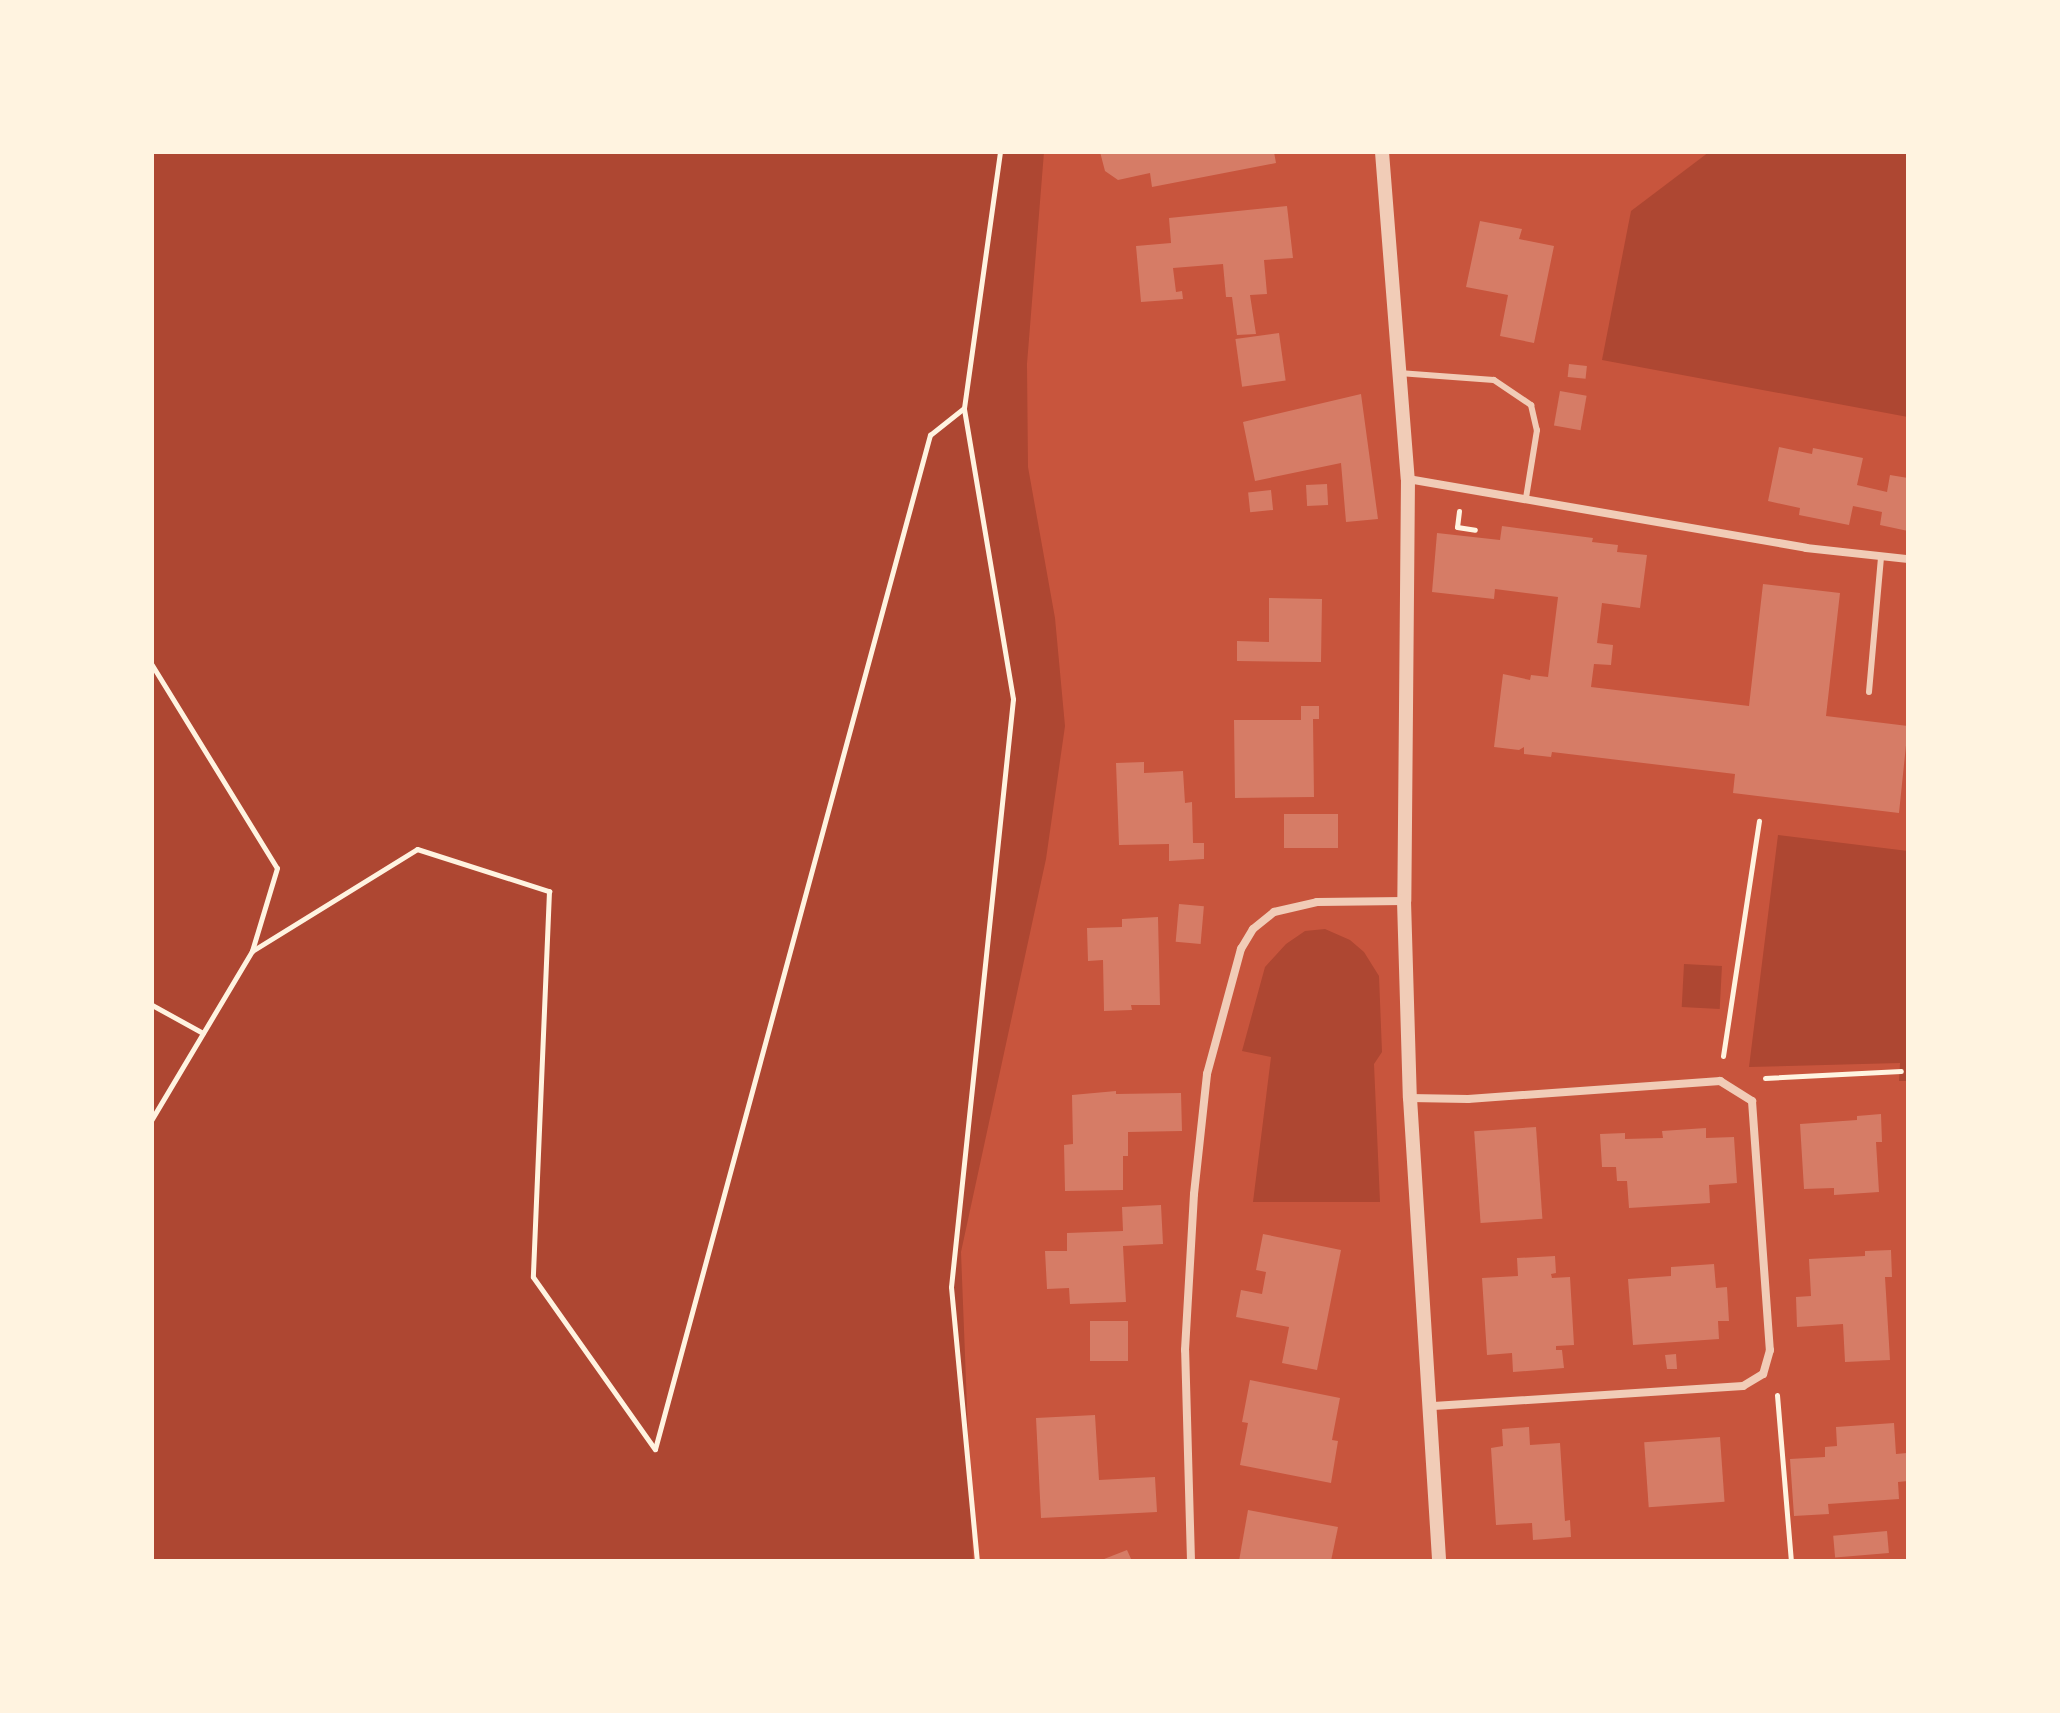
<!DOCTYPE html>
<html>
<head>
<meta charset="utf-8">
<style>
	body { margin:0 }
	#map { position:relative; width:2060px; height:1713px; overflow:hidden; background:#c8553d; font-family:"Roboto Condensed",sans-serif }
	div>[style] { position:absolute }
	[style*='--x'] { left:calc(var(--x)*1px); top:calc(var(--y)*1px); width:calc(var(--w)*1px); rotate:calc(var(--a)*1deg) }
	.green>* { inset:0; background:#ae4732; transform-origin:0 0 }
	.building>* { inset:0; background:#d67c66; transform-origin:0 0 }
	.path>* { height:5px; margin:-2.5px; padding:0 2.5px; transform-origin:2.5px; border-radius:2.5px; background:#fff3e0 }
	.service>* { height:6px; margin:-3px; padding:0 3px; transform-origin:3px; border-radius:3px; background:#f1ccb7 }
	.minor>* { height:8px; margin:-4px; padding:0 4px; transform-origin:4px; border-radius:4px; background:#f1ccb7 }
	.tertiary>* { height:14px; margin:-7px; padding:0 7px; transform-origin:7px; border-radius:7px; background:#f1ccb7 }
	span { translate:-50% -50%; white-space:nowrap; text-align:center; line-height:1.15; -webkit-text-stroke:6px #fff3e0; paint-order:stroke }
	.frame { position:absolute; inset:0; border:154px solid #fff3e0; pointer-events:none }
</style>
</head>
<body>
<div id="map">
	<div class="green">
		<div style="clip-path:polygon(152px 152px,1044px 152px,1027px 364px,1028px 467px,1055px 618px,1065px 726px,1046px 859px,961px 1252px,973px 1561px,152px 1561px)"></div>
		<div style="clip-path:polygon(1709px 152px,1908px 152px,1908px 417px,1602px 360px,1631px 211px)"></div>
		<div style="clip-path:polygon(1778px 835px,1908px 851px,1908px 1081px,1899px 1081px,1900px 1063px,1749px 1067px)"></div>
		<div style="clip-path:polygon(1325px 929px,1350px 940px,1364px 952px,1379px 976px,1382px 1052px,1374px 1064px,1380px 1202px,1253px 1202px,1271px 1057px,1242px 1051px,1265px 967px,1286px 944px,1305px 931px)"></div>
		<div style="left:1684px;top:964px;width:38px;height:43px;rotate:3deg"></div>
	</div>
	<div class="building">
		<div style="clip-path:polygon(1100px 152px,1274px 152px,1276px 163px,1152px 187px,1150px 173px,1118px 180px,1105px 171px)"></div>
		<div style="clip-path:polygon(1287px 206px,1293px 258px,1264px 260px,1267px 294px,1250px 295px,1256px 334px,1237px 335px,1232px 297px,1226px 297px,1223px 264px,1173px 268px,1176px 292px,1182px 291px,1183px 299px,1141px 302px,1136px 246px,1171px 243px,1169px 218px)"></div>
		<div style="clip-path:polygon(1480px 221px,1522px 229px,1519px 239px,1554px 246px,1534px 343px,1500px 336px,1508px 295px,1466px 287px)"></div>
		<div style="left:1279px;top:333px;width:48px;height:44px;rotate:82deg"></div>
		<div style="left:1569px;top:364px;width:18px;height:13px;rotate:6deg"></div>
		<div style="left:1560px;top:391px;width:27px;height:35px;rotate:10deg"></div>
		<div style="clip-path:polygon(1361px 394px,1378px 519px,1346px 522px,1341px 463px,1255px 481px,1243px 422px)"></div>
		<div style="clip-path:polygon(1779px 447px,1812px 454px,1813px 448px,1863px 458px,1857px 485px,1887px 492px,1890px 475px,1908px 478px,1908px 531px,1880px 525px,1882px 512px,1853px 506px,1849px 525px,1799px 515px,1800px 508px,1768px 501px)"></div>
		<div style="left:1327px;top:484px;width:21px;height:21px;rotate:87deg"></div>
		<div style="left:1271px;top:490px;width:20px;height:23px;rotate:84deg"></div>
		<div style="clip-path:polygon(1502px 526px,1593px 538px,1592px 542px,1618px 545px,1617px 552px,1647px 555px,1640px 608px,1602px 603px,1597px 643px,1613px 645px,1611px 665px,1594px 664px,1591px 687px,1749px 706px,1763px 584px,1840px 593px,1826px 716px,1908px 726px,1899px 813px,1733px 793px,1735px 774px,1552px 752px,1551px 757px,1524px 754px,1524px 747px,1519px 750px,1494px 747px,1503px 674px,1530px 680px,1531px 675px,1548px 677px,1558px 597px,1495px 589px,1494px 599px,1432px 592px,1437px 533px,1500px 540px)"></div>
		<div style="clip-path:polygon(1269px 598px,1322px 599px,1321px 662px,1237px 661px,1237px 641px,1269px 642px)"></div>
		<div style="clip-path:polygon(1301px 706px,1319px 706px,1319px 719px,1313px 719px,1314px 797px,1235px 798px,1234px 720px,1301px 720px)"></div>
		<div style="clip-path:polygon(1144px 762px,1144px 773px,1183px 771px,1185px 803px,1192px 802px,1193px 843px,1204px 843px,1204px 859px,1169px 861px,1169px 844px,1119px 845px,1116px 763px)"></div>
		<div style="left:1284px;top:814px;width:54px;height:34px"></div>
		<div style="left:1179px;top:904px;width:25px;height:38px;rotate:5deg"></div>
		<div style="clip-path:polygon(1158px 917px,1160px 1005px,1131px 1005px,1132px 1010px,1104px 1011px,1103px 960px,1088px 961px,1087px 928px,1122px 927px,1122px 919px)"></div>
		<div style="clip-path:polygon(1116px 1091px,1116px 1094px,1181px 1093px,1182px 1131px,1128px 1132px,1128px 1156px,1123px 1156px,1123px 1190px,1065px 1191px,1064px 1145px,1073px 1144px,1072px 1095px)"></div>
		<div style="clip-path:polygon(1881px 1114px,1882px 1142px,1876px 1142px,1879px 1192px,1834px 1195px,1834px 1188px,1804px 1189px,1800px 1124px,1857px 1120px,1857px 1116px)"></div>
		<div style="left:1536px;top:1127px;width:92px;height:62px;rotate:86deg"></div>
		<div style="clip-path:polygon(1706px 1128px,1706px 1138px,1734px 1137px,1737px 1183px,1709px 1185px,1710px 1203px,1629px 1208px,1627px 1181px,1617px 1181px,1616px 1167px,1602px 1167px,1600px 1134px,1625px 1133px,1625px 1139px,1663px 1138px,1662px 1131px)"></div>
		<div style="clip-path:polygon(1161px 1205px,1163px 1244px,1123px 1246px,1126px 1302px,1070px 1304px,1069px 1288px,1047px 1289px,1045px 1251px,1067px 1251px,1067px 1233px,1123px 1231px,1122px 1207px)"></div>
		<div style="clip-path:polygon(1263px 1234px,1341px 1250px,1317px 1370px,1282px 1363px,1289px 1327px,1236px 1317px,1241px 1290px,1262px 1294px,1266px 1272px,1256px 1270px)"></div>
		<div style="clip-path:polygon(1891px 1250px,1892px 1277px,1885px 1277px,1890px 1360px,1845px 1362px,1843px 1324px,1797px 1327px,1796px 1297px,1811px 1296px,1809px 1259px,1865px 1256px,1865px 1251px)"></div>
		<div style="clip-path:polygon(1555px 1256px,1556px 1273px,1551px 1274px,1552px 1278px,1570px 1277px,1574px 1345px,1556px 1346px,1556px 1350px,1562px 1350px,1564px 1368px,1513px 1372px,1512px 1353px,1487px 1355px,1482px 1278px,1518px 1276px,1517px 1258px)"></div>
		<div style="clip-path:polygon(1714px 1264px,1716px 1288px,1727px 1287px,1729px 1321px,1718px 1321px,1719px 1339px,1633px 1345px,1628px 1279px,1671px 1276px,1671px 1267px)"></div>
		<div style="left:1128px;top:1321px;width:40px;height:38px;rotate:90deg"></div>
		<div style="clip-path:polygon(1676px 1354px,1677px 1369px,1667px 1369px,1665px 1355px)"></div>
		<div style="clip-path:polygon(1250px 1380px,1340px 1398px,1332px 1440px,1338px 1441px,1331px 1483px,1240px 1465px,1248px 1423px,1242px 1422px)"></div>
		<div style="clip-path:polygon(1095px 1415px,1099px 1480px,1155px 1477px,1157px 1512px,1041px 1518px,1036px 1418px)"></div>
		<div style="clip-path:polygon(1894px 1423px,1896px 1454px,1907px 1453px,1908px 1470px,1908px 1481px,1898px 1482px,1899px 1499px,1828px 1504px,1829px 1514px,1794px 1516px,1790px 1459px,1825px 1457px,1825px 1447px,1837px 1446px,1836px 1427px)"></div>
		<div style="clip-path:polygon(1529px 1427px,1530px 1445px,1560px 1443px,1565px 1521px,1570px 1520px,1571px 1537px,1533px 1540px,1532px 1523px,1496px 1525px,1491px 1448px,1503px 1446px,1502px 1429px)"></div>
		<div style="left:1720px;top:1437px;width:65px;height:76px;rotate:86deg"></div>
		<div style="clip-path:polygon(1248px 1510px,1338px 1527px,1331px 1561px,1239px 1561px)"></div>
		<div style="left:1887px;top:1531px;width:22px;height:54px;rotate:85deg"></div>
		<div style="clip-path:polygon(1127px 1550px,1132px 1561px,1099px 1561px)"></div>
	</div>
	<div class="path">
		<div style="--x:964;--y:409;--w:294;--a:80.4"></div>
		<div style="--x:1013;--y:699;--w:591;--a:96.02"></div>
		<div style="--x:951;--y:1287;--w:275;--a:84.6"></div>
		<div style="--x:1459;--y:511;--w:16;--a:97"></div>
		<div style="--x:1457;--y:527;--w:18;--a:9"></div>
		<div style="--x:152;--y:665;--w:238;--a:58.4"></div>
		<div style="--x:277;--y:868;--w:87;--a:106.8"></div>
		<div style="--x:252;--y:951;--w:196;--a:120.8"></div>
		<div style="--x:252;--y:951;--w:194;--a:-31.7"></div>
		<div style="--x:417;--y:849;--w:139;--a:17.7"></div>
		<div style="--x:549;--y:891;--w:386;--a:92.4"></div>
		<div style="--x:533;--y:1277;--w:211;--a:54.7"></div>
		<div style="--x:655;--y:1449;--w:1051;--a:-74.83"></div>
		<div style="--x:930;--y:435;--w:43;--a:-38.5"></div>
		<div style="--x:964;--y:408;--w:259;--a:-82"></div>
		<div style="--x:152;--y:1005;--w:58;--a:28.8"></div>
		<div style="--x:1723;--y:1056;--w:238;--a:-81.3"></div>
		<div style="--x:1765;--y:1078;--w:136;--a:-2.9"></div>
		<div style="--x:1777;--y:1395;--w:167;--a:85.2"></div>
	</div>
	<div class="service">
		<div style="--x:1399;--y:373;--w:95;--a:4.2"></div>
		<div style="--x:1494;--y:380;--w:45;--a:34"></div>
		<div style="--x:1531;--y:405;--w:26;--a:77"></div>
		<div style="--x:1537;--y:430;--w:69;--a:99.2"></div>
		<div style="--x:1869;--y:692;--w:136;--a:-84.9"></div>
	</div>
	<div class="minor">
		<div style="--x:1408;--y:479;--w:404;--a:9.8"></div>
		<div style="--x:1806;--y:548;--w:103;--a:6.2"></div>
		<div style="--x:1410;--y:1098;--w:58;--a:1"></div>
		<div style="--x:1468;--y:1099;--w:253;--a:-4.1"></div>
		<div style="--x:1720;--y:1081;--w:38;--a:32"></div>
		<div style="--x:1752;--y:1101;--w:250;--a:85.9"></div>
		<div style="--x:1770;--y:1350;--w:25;--a:106"></div>
		<div style="--x:1763;--y:1374;--w:23;--a:149"></div>
		<div style="--x:1743;--y:1386;--w:314;--a:176.3"></div>
		<div style="--x:1191;--y:1561;--w:211;--a:-91.6"></div>
		<div style="--x:1185;--y:1350;--w:156;--a:-86.7"></div>
		<div style="--x:1194;--y:1194;--w:121;--a:-83.8"></div>
		<div style="--x:1207;--y:1074;--w:130;--a:-74.8"></div>
		<div style="--x:1241;--y:949;--w:23;--a:-59"></div>
		<div style="--x:1253;--y:929;--w:27;--a:-39"></div>
		<div style="--x:1274;--y:912;--w:44;--a:-13.1"></div>
		<div style="--x:1317;--y:902;--w:87;--a:-0.7"></div>
	</div>
	<div class="tertiary">
		<div style="--x:1382;--y:152;--w:328;--a:85.5"></div>
		<div style="--x:1408;--y:479;--w:422;--a:90.5"></div>
		<div style="--x:1404;--y:901;--w:197;--a:88.3"></div>
		<div style="--x:1410;--y:1098;--w:464;--a:86.4"></div>
	</div>
	<div class="frame"></div>
</div>
</body>
</html>
